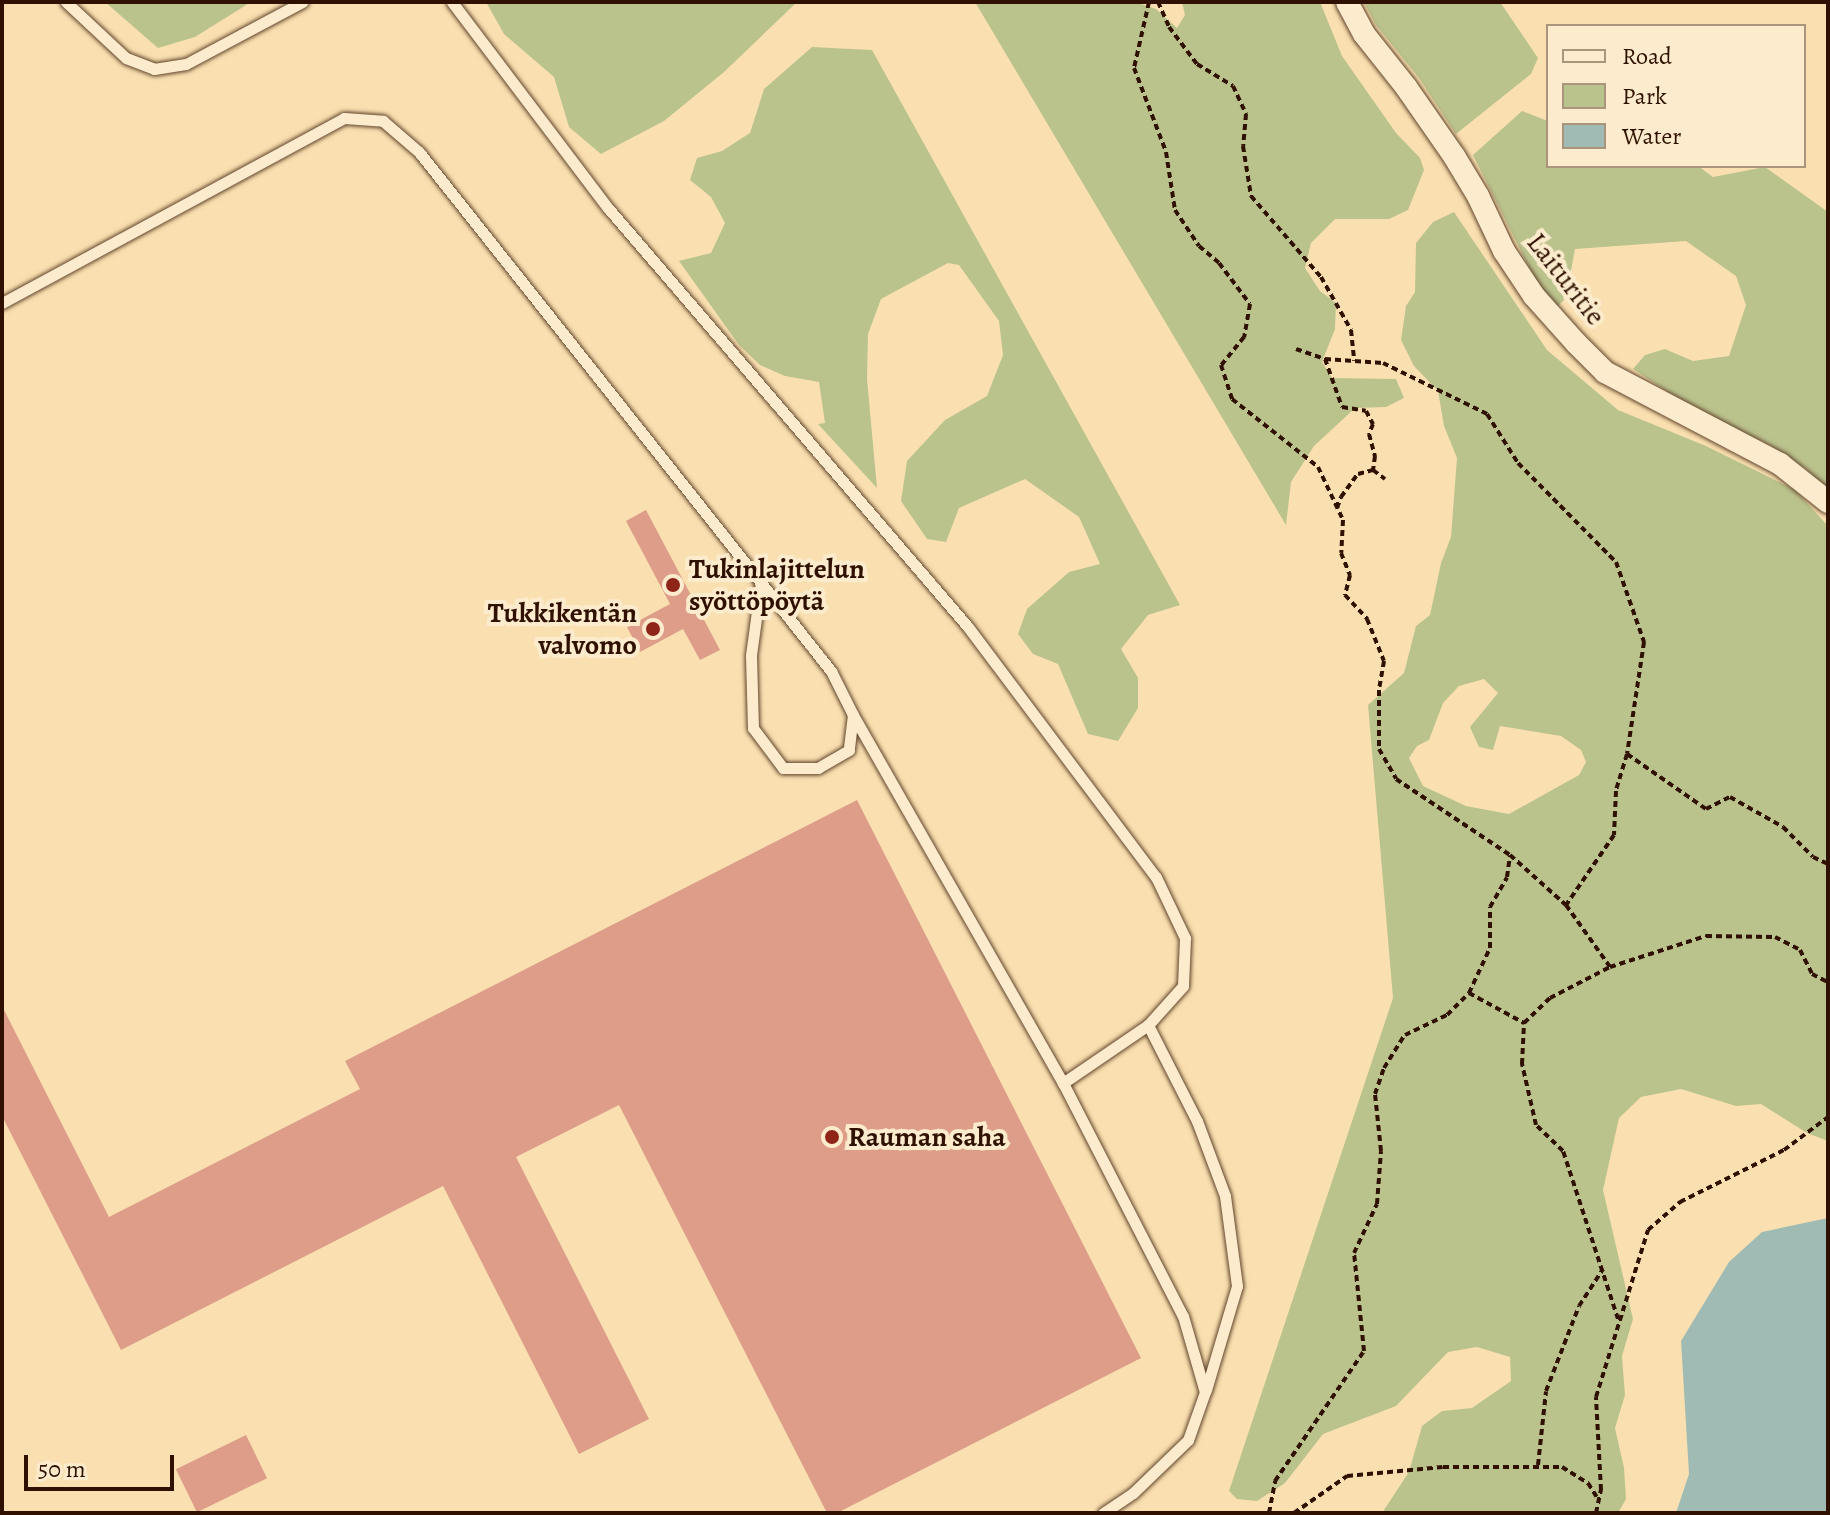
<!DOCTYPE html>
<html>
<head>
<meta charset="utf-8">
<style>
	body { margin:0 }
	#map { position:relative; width:1830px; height:1515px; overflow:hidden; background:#fae0b0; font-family:Alegreya,serif }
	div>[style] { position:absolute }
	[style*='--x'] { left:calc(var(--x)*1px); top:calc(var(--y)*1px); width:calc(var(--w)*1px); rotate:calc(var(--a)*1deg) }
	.green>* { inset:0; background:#bbc38d }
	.water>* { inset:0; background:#a0bbb3 }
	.building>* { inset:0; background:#de9d88; transform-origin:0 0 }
	.path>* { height:4px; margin-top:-2px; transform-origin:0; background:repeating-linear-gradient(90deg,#301101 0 6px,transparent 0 10px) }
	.roads { filter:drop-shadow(0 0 2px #62452d) drop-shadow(0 0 2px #62452d) }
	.lane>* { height:11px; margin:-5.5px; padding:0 5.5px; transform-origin:5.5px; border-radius:5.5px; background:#fcebcc }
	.street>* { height:22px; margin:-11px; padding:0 11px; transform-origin:11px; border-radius:11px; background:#fcebcc }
	.dots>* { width:22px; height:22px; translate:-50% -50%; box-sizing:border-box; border:4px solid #fcebcc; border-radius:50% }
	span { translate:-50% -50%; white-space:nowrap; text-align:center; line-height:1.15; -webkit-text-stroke:8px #fcebcc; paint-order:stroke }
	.street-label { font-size:28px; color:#301101 }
	.poi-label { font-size:28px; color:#301101; font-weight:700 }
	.left { translate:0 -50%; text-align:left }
	.right { translate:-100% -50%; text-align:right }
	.frame { position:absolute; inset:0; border:4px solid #301101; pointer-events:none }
	.legend { position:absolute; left:1546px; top:24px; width:260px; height:144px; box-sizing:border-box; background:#fcebcc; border:2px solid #aa947b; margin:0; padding:10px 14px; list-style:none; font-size:24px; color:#301101 }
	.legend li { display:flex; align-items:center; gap:16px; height:40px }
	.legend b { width:40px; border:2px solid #aa947b }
	.scale { position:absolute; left:24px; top:1455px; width:150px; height:36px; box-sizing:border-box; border:4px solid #301101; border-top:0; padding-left:10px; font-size:24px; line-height:28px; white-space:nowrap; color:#301101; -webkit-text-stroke:6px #fcebcc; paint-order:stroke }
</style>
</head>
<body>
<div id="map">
	<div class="green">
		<div style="clip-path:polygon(105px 2px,251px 2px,195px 37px,158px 48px)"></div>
		<div style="clip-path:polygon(486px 2px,797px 2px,724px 72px,664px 121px,601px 154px,569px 127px,554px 77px,504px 34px)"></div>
		<div style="clip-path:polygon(975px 2px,1135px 2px,1156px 9px,1177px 28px,1185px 15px,1182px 2px,1320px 2px,1342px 56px,1396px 133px,1420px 158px,1424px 170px,1408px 210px,1389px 219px,1335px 219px,1311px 243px,1305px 268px,1320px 291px,1336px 303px,1335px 329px,1322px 362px,1332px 378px,1396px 379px,1404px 398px,1386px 407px,1355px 408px,1314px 446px,1291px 482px,1286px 525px)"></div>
		<div style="clip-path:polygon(1364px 2px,1500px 2px,1538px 58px,1531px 74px,1456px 134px,1419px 78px,1376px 25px)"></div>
		<div style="clip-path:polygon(812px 47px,872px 50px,1180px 605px,1148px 615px,1121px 649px,1138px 678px,1138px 708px,1118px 741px,1088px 734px,1058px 664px,1033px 654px,1018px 634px,1027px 609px,1069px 572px,1100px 564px,1079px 517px,1025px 479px,959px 508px,946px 542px,927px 539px,901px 501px,907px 461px,945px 420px,987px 396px,1003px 355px,999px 321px,959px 265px,948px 263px,881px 299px,868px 334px,867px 379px,877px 488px,818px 424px,825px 423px,819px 382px,785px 376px,760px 365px,739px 345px,679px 261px,711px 253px,725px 223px,711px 197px,690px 180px,697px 158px,722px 151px,750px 133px,764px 89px)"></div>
		<div style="clip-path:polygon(1522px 111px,1548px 121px,1548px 166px,1698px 166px,1713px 177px,1765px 167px,1828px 212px,1828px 491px,1806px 469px,1770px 445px,1702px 414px,1633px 369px,1645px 355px,1665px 349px,1693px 361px,1729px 356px,1746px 305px,1736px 276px,1686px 241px,1575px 249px,1566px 298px,1558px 306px,1537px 283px,1473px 155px)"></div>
		<div style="clip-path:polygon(evenodd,1454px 212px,1547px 350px,1618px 410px,1706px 446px,1795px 490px,1828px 526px,1828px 1141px,1807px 1133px,1761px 1104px,1736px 1106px,1681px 1089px,1641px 1097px,1619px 1118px,1603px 1190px,1633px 1319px,1622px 1356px,1625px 1395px,1615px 1428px,1624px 1468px,1626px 1499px,1618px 1513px,1382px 1513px,1409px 1472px,1422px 1426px,1442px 1411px,1472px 1408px,1511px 1381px,1510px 1357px,1477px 1347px,1448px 1352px,1396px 1406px,1323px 1434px,1285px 1483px,1257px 1501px,1237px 1499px,1229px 1491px,1393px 998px,1368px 705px,1404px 673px,1416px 626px,1430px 615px,1441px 563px,1451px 537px,1457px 458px,1444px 426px,1438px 391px,1414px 366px,1401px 340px,1406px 306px,1415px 292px,1416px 243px,1433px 222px,1454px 212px,1484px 679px,1498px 693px,1470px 727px,1479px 747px,1493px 750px,1500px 726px,1561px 736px,1581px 750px,1586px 762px,1579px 775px,1509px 814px,1466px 806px,1423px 786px,1409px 758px,1417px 746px,1429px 740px,1443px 703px,1459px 686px,1484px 679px)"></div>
	</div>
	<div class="water">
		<div style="clip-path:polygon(1828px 1218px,1828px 1513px,1676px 1513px,1689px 1474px,1681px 1341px,1729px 1262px,1762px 1232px)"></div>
	</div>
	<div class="building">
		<div style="clip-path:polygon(646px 510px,720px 650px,700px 660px,683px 629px,640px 652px,627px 627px,670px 604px,626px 521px)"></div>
		<div style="clip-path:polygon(857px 800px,1141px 1358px,837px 1513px,827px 1513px,619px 1105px,516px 1157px,649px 1419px,579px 1454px,443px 1186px,121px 1350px,2px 1116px,2px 1006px,109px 1217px,360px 1089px,345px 1061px)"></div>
		<div style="left:246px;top:1435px;width:48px;height:78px;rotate:64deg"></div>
	</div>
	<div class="path">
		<div style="--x:1149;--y:2;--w:68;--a:102.8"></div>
		<div style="--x:1134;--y:68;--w:90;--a:69.1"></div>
		<div style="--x:1166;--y:152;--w:59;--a:81.2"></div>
		<div style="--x:1175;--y:210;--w:43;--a:56.3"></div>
		<div style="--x:1199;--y:246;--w:26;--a:40"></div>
		<div style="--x:1219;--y:263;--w:51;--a:52.9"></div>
		<div style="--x:1250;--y:304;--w:34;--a:100"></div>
		<div style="--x:1244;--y:337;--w:36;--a:129"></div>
		<div style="--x:1221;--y:365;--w:36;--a:72"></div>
		<div style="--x:1232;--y:399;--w:110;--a:38.3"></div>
		<div style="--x:1318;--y:467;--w:59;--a:64.7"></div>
		<div style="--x:1343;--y:520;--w:33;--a:93"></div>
		<div style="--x:1341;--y:553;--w:24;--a:68"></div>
		<div style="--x:1350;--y:575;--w:21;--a:104"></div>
		<div style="--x:1345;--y:595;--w:33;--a:47"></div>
		<div style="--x:1367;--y:619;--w:45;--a:68"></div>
		<div style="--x:1384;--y:661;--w:29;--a:100"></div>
		<div style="--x:1379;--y:690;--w:59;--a:90"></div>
		<div style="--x:1379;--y:749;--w:34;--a:60"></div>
		<div style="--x:1396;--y:779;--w:137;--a:33.7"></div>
		<div style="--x:1510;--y:855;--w:75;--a:41.8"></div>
		<div style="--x:1566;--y:905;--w:76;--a:54.6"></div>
		<div style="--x:1158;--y:2;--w:27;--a:66"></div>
		<div style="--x:1169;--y:27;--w:46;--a:52.9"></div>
		<div style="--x:1197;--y:64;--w:42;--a:31.4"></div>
		<div style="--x:1233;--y:86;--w:31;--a:65"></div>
		<div style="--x:1246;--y:114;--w:32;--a:95"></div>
		<div style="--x:1243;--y:146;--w:51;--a:80.9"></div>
		<div style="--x:1251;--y:196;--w:107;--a:49.2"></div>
		<div style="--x:1321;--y:277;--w:61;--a:60.5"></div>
		<div style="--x:1351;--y:330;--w:31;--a:84"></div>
		<div style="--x:1296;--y:349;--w:31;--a:19"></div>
		<div style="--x:1325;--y:359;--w:58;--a:3.9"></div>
		<div style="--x:1383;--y:363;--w:116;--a:26.1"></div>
		<div style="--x:1487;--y:414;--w:58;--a:57.7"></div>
		<div style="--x:1518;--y:463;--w:139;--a:45.3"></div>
		<div style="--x:1616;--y:562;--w:85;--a:70.7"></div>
		<div style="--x:1644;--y:642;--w:113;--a:98.6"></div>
		<div style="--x:1627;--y:754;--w:39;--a:107"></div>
		<div style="--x:1616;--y:791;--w:44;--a:92.6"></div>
		<div style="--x:1614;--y:835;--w:85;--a:124.4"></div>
		<div style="--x:1325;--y:359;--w:51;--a:70.5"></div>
		<div style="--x:1342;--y:407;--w:24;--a:9"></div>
		<div style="--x:1366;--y:411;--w:15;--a:62"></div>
		<div style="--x:1373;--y:424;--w:11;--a:112"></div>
		<div style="--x:1369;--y:434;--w:23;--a:75"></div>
		<div style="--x:1375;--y:456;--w:14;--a:98"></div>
		<div style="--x:1373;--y:470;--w:15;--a:37"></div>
		<div style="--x:1337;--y:508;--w:12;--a:-70"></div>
		<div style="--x:1341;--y:497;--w:29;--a:-54"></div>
		<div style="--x:1358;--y:474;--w:16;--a:-15"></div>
		<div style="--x:1627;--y:754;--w:96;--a:34.8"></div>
		<div style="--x:1706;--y:809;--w:27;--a:-27"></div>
		<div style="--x:1730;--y:797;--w:61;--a:29.5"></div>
		<div style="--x:1783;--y:827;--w:42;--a:45"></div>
		<div style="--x:1813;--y:857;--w:17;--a:25"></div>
		<div style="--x:1469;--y:993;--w:50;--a:-65"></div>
		<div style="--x:1490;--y:948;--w:41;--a:-90"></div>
		<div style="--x:1490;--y:907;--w:34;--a:-60"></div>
		<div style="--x:1507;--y:877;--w:22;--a:-82"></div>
		<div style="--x:1618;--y:1319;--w:177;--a:-108.1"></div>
		<div style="--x:1563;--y:1151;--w:37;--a:-136"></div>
		<div style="--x:1536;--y:1125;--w:63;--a:-102.9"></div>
		<div style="--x:1522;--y:1064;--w:41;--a:-87.2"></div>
		<div style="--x:1524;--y:1023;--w:36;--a:-44"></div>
		<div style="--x:1550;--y:998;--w:68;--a:-27.3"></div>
		<div style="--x:1610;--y:967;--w:101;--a:-17.9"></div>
		<div style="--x:1706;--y:936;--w:69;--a:0.8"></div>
		<div style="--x:1775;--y:937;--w:28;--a:27"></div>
		<div style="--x:1800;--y:950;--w:27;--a:63"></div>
		<div style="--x:1812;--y:974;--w:18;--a:27"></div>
		<div style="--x:1538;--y:1465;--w:74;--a:-83.8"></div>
		<div style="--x:1546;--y:1391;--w:91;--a:-68.8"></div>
		<div style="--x:1579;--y:1306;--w:44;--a:-57"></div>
		<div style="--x:1269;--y:1513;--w:33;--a:-79"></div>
		<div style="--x:1275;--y:1481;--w:158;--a:-55.6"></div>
		<div style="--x:1364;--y:1351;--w:99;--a:-95.8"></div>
		<div style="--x:1354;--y:1253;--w:54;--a:-64.9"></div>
		<div style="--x:1377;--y:1204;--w:53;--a:-85.7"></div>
		<div style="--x:1381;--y:1151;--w:57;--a:-96"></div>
		<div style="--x:1375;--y:1094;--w:28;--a:-71"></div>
		<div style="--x:1384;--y:1068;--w:39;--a:-58"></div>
		<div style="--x:1405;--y:1035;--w:47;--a:-25.5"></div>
		<div style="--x:1447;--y:1015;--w:31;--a:-45"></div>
		<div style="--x:1469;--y:993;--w:63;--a:28.6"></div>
		<div style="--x:1294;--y:1513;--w:65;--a:-34.9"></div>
		<div style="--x:1347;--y:1476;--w:96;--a:-5.4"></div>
		<div style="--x:1443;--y:1467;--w:119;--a:0"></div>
		<div style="--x:1562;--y:1467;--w:31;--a:32"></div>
		<div style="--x:1588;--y:1483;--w:19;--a:58"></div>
		<div style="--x:1596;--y:1513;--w:24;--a:-78"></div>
		<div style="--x:1601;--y:1490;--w:93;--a:-93.1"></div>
		<div style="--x:1596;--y:1397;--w:175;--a:-72.7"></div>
		<div style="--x:1648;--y:1230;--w:43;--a:-41.2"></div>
		<div style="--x:1680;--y:1202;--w:116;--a:-26.6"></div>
		<div style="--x:1784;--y:1150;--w:55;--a:-36.9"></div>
	</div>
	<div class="roads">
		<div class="lane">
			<div style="--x:66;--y:2;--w:82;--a:43"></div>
			<div style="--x:126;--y:58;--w:30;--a:21"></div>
			<div style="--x:154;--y:69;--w:32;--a:-9"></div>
			<div style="--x:186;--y:64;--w:132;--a:-28.1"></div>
			<div style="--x:452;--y:2;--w:258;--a:52.9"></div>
			<div style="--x:608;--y:208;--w:552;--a:49.33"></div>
			<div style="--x:968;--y:627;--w:313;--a:53.1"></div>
			<div style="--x:1156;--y:877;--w:68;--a:64.6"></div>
			<div style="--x:1185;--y:938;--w:48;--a:92.4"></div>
			<div style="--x:1183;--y:986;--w:52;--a:131.9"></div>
			<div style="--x:1148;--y:1025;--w:103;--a:145.7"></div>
			<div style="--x:2;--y:303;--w:389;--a:-28.4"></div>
			<div style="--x:344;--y:118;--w:39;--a:4"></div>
			<div style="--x:383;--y:121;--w:48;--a:40.7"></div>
			<div style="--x:419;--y:152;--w:663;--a:51.56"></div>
			<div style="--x:831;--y:671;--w:49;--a:63.4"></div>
			<div style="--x:853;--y:715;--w:35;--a:97"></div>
			<div style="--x:849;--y:750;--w:36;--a:150"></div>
			<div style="--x:818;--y:768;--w:35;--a:180"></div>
			<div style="--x:783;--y:768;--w:50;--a:-126.9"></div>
			<div style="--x:753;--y:728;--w:73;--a:-91.6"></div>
			<div style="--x:751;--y:655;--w:74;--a:-82.2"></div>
			<div style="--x:853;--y:715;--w:424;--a:60.3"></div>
			<div style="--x:1063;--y:1083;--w:262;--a:62.8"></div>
			<div style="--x:1183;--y:1316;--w:79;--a:73.9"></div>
			<div style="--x:1205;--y:1392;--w:51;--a:109.5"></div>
			<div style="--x:1188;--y:1440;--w:76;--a:136.1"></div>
			<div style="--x:1133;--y:1493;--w:36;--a:146"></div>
			<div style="--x:1148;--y:1025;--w:108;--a:63"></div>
			<div style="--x:1197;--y:1121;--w:80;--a:69.5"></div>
			<div style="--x:1225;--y:1196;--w:91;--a:82.4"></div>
			<div style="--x:1237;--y:1286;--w:109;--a:106.6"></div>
		</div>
		<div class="street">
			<div style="--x:1347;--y:2;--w:36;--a:62"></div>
			<div style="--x:1364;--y:34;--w:68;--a:51.6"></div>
			<div style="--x:1406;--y:87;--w:84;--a:55.2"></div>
			<div style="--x:1454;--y:156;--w:47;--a:59"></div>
			<div style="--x:1478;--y:196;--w:61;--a:64.7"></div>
			<div style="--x:1504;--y:251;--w:54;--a:56.3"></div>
			<div style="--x:1534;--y:296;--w:63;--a:48.2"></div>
			<div style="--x:1576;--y:343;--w:41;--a:45"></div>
			<div style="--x:1605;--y:372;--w:198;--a:27.7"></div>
			<div style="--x:1780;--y:464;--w:61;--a:38.4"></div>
		</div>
	</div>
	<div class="dots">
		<div style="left:673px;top:585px;background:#8f2418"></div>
		<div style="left:653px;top:629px;background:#8f2418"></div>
		<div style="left:832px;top:1137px;background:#8f2418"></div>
	</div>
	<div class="street-label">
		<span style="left:1566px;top:279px;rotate:52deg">Laituritie</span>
	</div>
	<div class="poi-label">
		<span class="left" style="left:689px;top:585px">Tukinlajittelun<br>syöttöpöytä</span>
		<span class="right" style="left:637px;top:629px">Tukkikentän<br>valvomo</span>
		<span class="left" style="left:848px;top:1137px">Rauman saha</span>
	</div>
	<div class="frame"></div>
	<ul class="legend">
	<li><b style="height:10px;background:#fcebcc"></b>Road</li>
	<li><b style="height:22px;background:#bbc38d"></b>Park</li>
	<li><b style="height:22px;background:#a0bbb3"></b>Water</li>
	</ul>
	<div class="scale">50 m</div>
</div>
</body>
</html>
